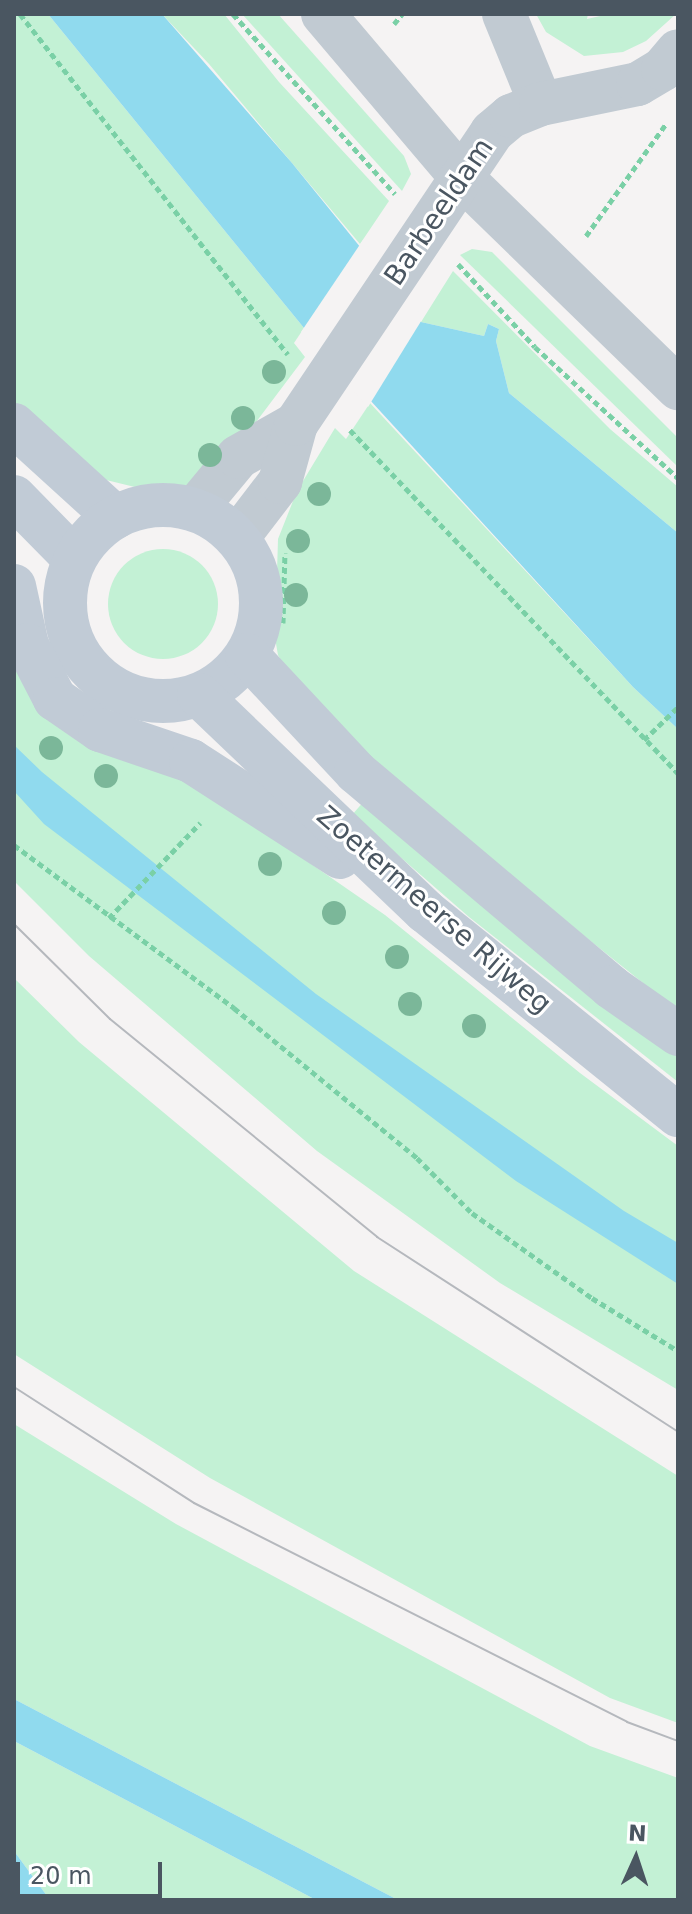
<!DOCTYPE html>
<html>
<head>
<meta charset="utf-8">
<style>
	body { margin:0 }
	#map { position:relative; width:692px; height:1914px; overflow:hidden; background:#f5f3f3; font-family:"DejaVu Sans",sans-serif }
	div>[style] { position:absolute }
	[style*='--x'] { left:calc(var(--x)*1px); top:calc(var(--y)*1px); width:calc(var(--w)*1px); rotate:calc(var(--a)*1deg) }
	.green>* { inset:0; background:#c3f1d5 }
	.round { border-radius:50% }
	.water>* { inset:0; background:#90daee }
	.pier>* { inset:0; background:#f5f3f3 }
	.path>* { height:5px; margin-top:-2.5px; transform-origin:0; background:repeating-linear-gradient(90deg,#7ad0a6 0 6px,transparent 0 10px) }
	.street>* { height:44px; margin:-22px; padding:0 22px; transform-origin:22px; border-radius:22px; background:#c1cad2 }
	.secondary>* { height:44px; margin:-22px; padding:0 22px; transform-origin:22px; border-radius:22px; background:#c1cbd6 }
	.secondary>.ring { margin:-22px; padding:0; box-sizing:content-box; background:none; border:44px solid #c1cbd6; border-radius:50% }
	.tram>* { height:2px; margin:-1px; padding:0 1px; transform-origin:1px; border-radius:1px; background:#b5b8bd }
	.trees>* { width:24px; height:24px; margin:-12px; border-radius:50%; background:#7bb799 }
	span { translate:-50% -50%; white-space:nowrap; text-align:center; line-height:1.15; -webkit-text-stroke:6px #fff; paint-order:stroke }
	.street-label { font-size:28px; color:#4a5661 }
	.frame { position:absolute; inset:0; border:16px solid #4a5661; pointer-events:none }
	.north { position:absolute; left:596px; top:1818px; width:80px; height:80px; -webkit-text-stroke:6px #fff; paint-order:stroke; rotate:3deg; font-size:22px; font-weight:700; line-height:32px; text-align:center; color:#4a5661 }
	.north::after { content:''; display:block; margin:auto; width:28px; height:36px; background:#4a5661; clip-path:polygon(50% 0,100% 100%,50% 72%,0 100%) }
	.scale { position:absolute; left:16px; top:1862px; width:146px; height:36px; box-sizing:border-box; border:4px solid #4a5661; border-top:0; padding-left:10px; font-size:24px; line-height:28px; white-space:nowrap; color:#4a5661; -webkit-text-stroke:6px #fff; paint-order:stroke }
</style>
</head>
<body>
<div id="map">
	<div class="green">
		<div style="clip-path:polygon(14px 14px,48px 14px,304px 328px,294px 343px,305px 357px,244px 438px,189px 485px,147px 490px,98px 478px,14px 410px)"></div>
		<div style="clip-path:polygon(162px 14px,224px 14px,279px 82px,389px 201px,360px 244px,209px 64px)"></div>
		<div style="clip-path:polygon(242px 14px,278px 14px,404px 156px,411px 174px,402px 191px)"></div>
		<div style="clip-path:polygon(536px 14px,588px 14px,587px 19px,609px 14px,676px 14px,646px 41px,623px 52px,584px 56px,546px 32px)"></div>
		<div style="clip-path:polygon(472px 249px,492px 252px,678px 438px,678px 467px,460px 255px)"></div>
		<div style="clip-path:polygon(453px 271px,610px 429px,678px 487px,678px 533px,509px 393px,496px 341px,499px 329px,488px 324px,484px 336px,421px 322px)"></div>
		<div style="clip-path:polygon(370px 403px,633px 687px,678px 729px,678px 1011px,404px 792px,290px 679px,278px 655px,275px 638px,278px 539px,297px 491px,335px 428px,346px 439px)"></div>
		<div class="round" style="left:108px;top:549px;width:110px;height:110px"></div>
		<div style="clip-path:polygon(14px 661px,172px 773px,204px 790px,385px 915px,580px 1073px,678px 1146px,678px 1390px,500px 1283px,317px 1151px,89px 956px,14px 881px)"></div>
		<div style="clip-path:polygon(365px 800px,678px 1057px,678px 1082px,469px 917px,352px 815px)"></div>
		<div style="clip-path:polygon(14px 978px,79px 1042px,354px 1271px,678px 1476px,678px 1723px,610px 1698px,210px 1478px,14px 1354px)"></div>
		<div style="clip-path:polygon(14px 1424px,176px 1524px,590px 1746px,678px 1778px,678px 1900px,398px 1900px,14px 1699px)"></div>
		<div style="clip-path:polygon(14px 1741px,316px 1900px,50px 1900px,14px 1851px)"></div>
	</div>
	<div class="water">
		<div style="clip-path:polygon(48px 14px,162px 14px,292px 163px,421px 322px,484px 336px,488px 324px,499px 329px,496px 341px,509px 393px,678px 533px,678px 729px,633px 687px,304px 328px)"></div>
		<div style="clip-path:polygon(14px 745px,42px 772px,316px 994px,624px 1211px,678px 1243px,678px 1284px,516px 1181px,44px 824px,14px 791px)"></div>
		<div style="clip-path:polygon(14px 1699px,398px 1900px,316px 1900px,14px 1741px)"></div>
		<div style="clip-path:polygon(14px 1851px,50px 1900px,24px 1900px,14px 1886px)"></div>
	</div>
	<div class="pier">
		<div style="clip-path:polygon(363px 240px,423px 318px,368px 407px,301px 332px)"></div>
	</div>
	<div class="path">
		<div style="--x:20;--y:14;--w:433;--a:51.8"></div>
		<div style="--x:233;--y:14;--w:242;--a:48"></div>
		<div style="--x:394;--y:24;--w:13;--a:-51"></div>
		<div style="--x:586;--y:236;--w:138;--a:-54.5"></div>
		<div style="--x:458;--y:264;--w:113;--a:47.1"></div>
		<div style="--x:535;--y:347;--w:194;--a:42.5"></div>
		<div style="--x:350;--y:430;--w:475;--a:46.3"></div>
		<div style="--x:283;--y:623;--w:70;--a:-88.4"></div>
		<div style="--x:644;--y:740;--w:47;--a:-44.1"></div>
		<div style="--x:14;--y:845;--w:274;--a:36.5"></div>
		<div style="--x:234;--y:1008;--w:237;--a:39.3"></div>
		<div style="--x:417;--y:1158;--w:78;--a:45"></div>
		<div style="--x:472;--y:1213;--w:147;--a:35.3"></div>
		<div style="--x:592;--y:1298;--w:101;--a:31.6"></div>
		<div style="--x:109;--y:918;--w:132;--a:-46.2"></div>
	</div>
	<div class="street">
		<div style="--x:323;--y:14;--w:214;--a:49.7"></div>
		<div style="--x:461;--y:177;--w:303;--a:44.2"></div>
		<div style="--x:504;--y:14;--w:97;--a:67.7"></div>
		<div style="--x:195;--y:509;--w:67;--a:-50.4"></div>
		<div style="--x:238;--y:457;--w:67;--a:-29.6"></div>
		<div style="--x:237;--y:538;--w:71;--a:-52.5"></div>
		<div style="--x:280;--y:482;--w:60;--a:-74.6"></div>
		<div style="--x:296;--y:424;--w:352;--a:-56.1"></div>
		<div style="--x:492;--y:132;--w:25;--a:-40"></div>
		<div style="--x:511;--y:116;--w:32;--a:-22"></div>
		<div style="--x:541;--y:104;--w:99;--a:-11.7"></div>
		<div style="--x:638;--y:84;--w:29;--a:-31"></div>
		<div style="--x:663;--y:69;--w:23;--a:-50"></div>
	</div>
	<div class="secondary">
		<div style="--x:14;--y:425;--w:137;--a:42.3"></div>
		<div style="--x:14;--y:497;--w:86;--a:45.5"></div>
		<div class="ring" style="left:65px;top:505px;width:152px;height:152px"></div>
		<div style="--x:14;--y:586;--w:60;--a:77.6"></div>
		<div style="--x:27;--y:645;--w:61;--a:62.6"></div>
		<div style="--x:55;--y:699;--w:55;--a:34.6"></div>
		<div style="--x:100;--y:730;--w:96;--a:18.8"></div>
		<div style="--x:191;--y:761;--w:177;--a:32.8"></div>
		<div style="--x:247;--y:655;--w:160;--a:47"></div>
		<div style="--x:356;--y:772;--w:334;--a:40.1"></div>
		<div style="--x:611;--y:987;--w:82;--a:35"></div>
		<div style="--x:199;--y:695;--w:313;--a:43.7"></div>
		<div style="--x:425;--y:911;--w:325;--a:38.9"></div>
	</div>
	<div class="tram">
		<div style="--x:14;--y:924;--w:135;--a:44.7"></div>
		<div style="--x:110;--y:1019;--w:345;--a:39.2"></div>
		<div style="--x:377;--y:1237;--w:359;--a:32.9"></div>
		<div style="--x:14;--y:1387;--w:214;--a:32.8"></div>
		<div style="--x:194;--y:1503;--w:485;--a:26.8"></div>
		<div style="--x:627;--y:1722;--w:54;--a:20.4"></div>
	</div>
	<div class="trees">
		<div style="left:274px;top:372px"></div>
		<div style="left:243px;top:418px"></div>
		<div style="left:210px;top:455px"></div>
		<div style="left:319px;top:494px"></div>
		<div style="left:298px;top:541px"></div>
		<div style="left:296px;top:595px"></div>
		<div style="left:51px;top:748px"></div>
		<div style="left:106px;top:776px"></div>
		<div style="left:270px;top:864px"></div>
		<div style="left:334px;top:913px"></div>
		<div style="left:397px;top:957px"></div>
		<div style="left:410px;top:1004px"></div>
		<div style="left:474px;top:1026px"></div>
	</div>
	<div class="street-label">
		<span style="left:439px;top:212px;rotate:-56deg">Barbeeldam</span>
		<span style="left:434px;top:910px;rotate:41deg">Zoetermeerse Rijweg</span>
	</div>
	<div class="frame"></div>
	<div class="north">N</div>
	<div class="scale">20 m</div>
</div>
</body>
</html>
